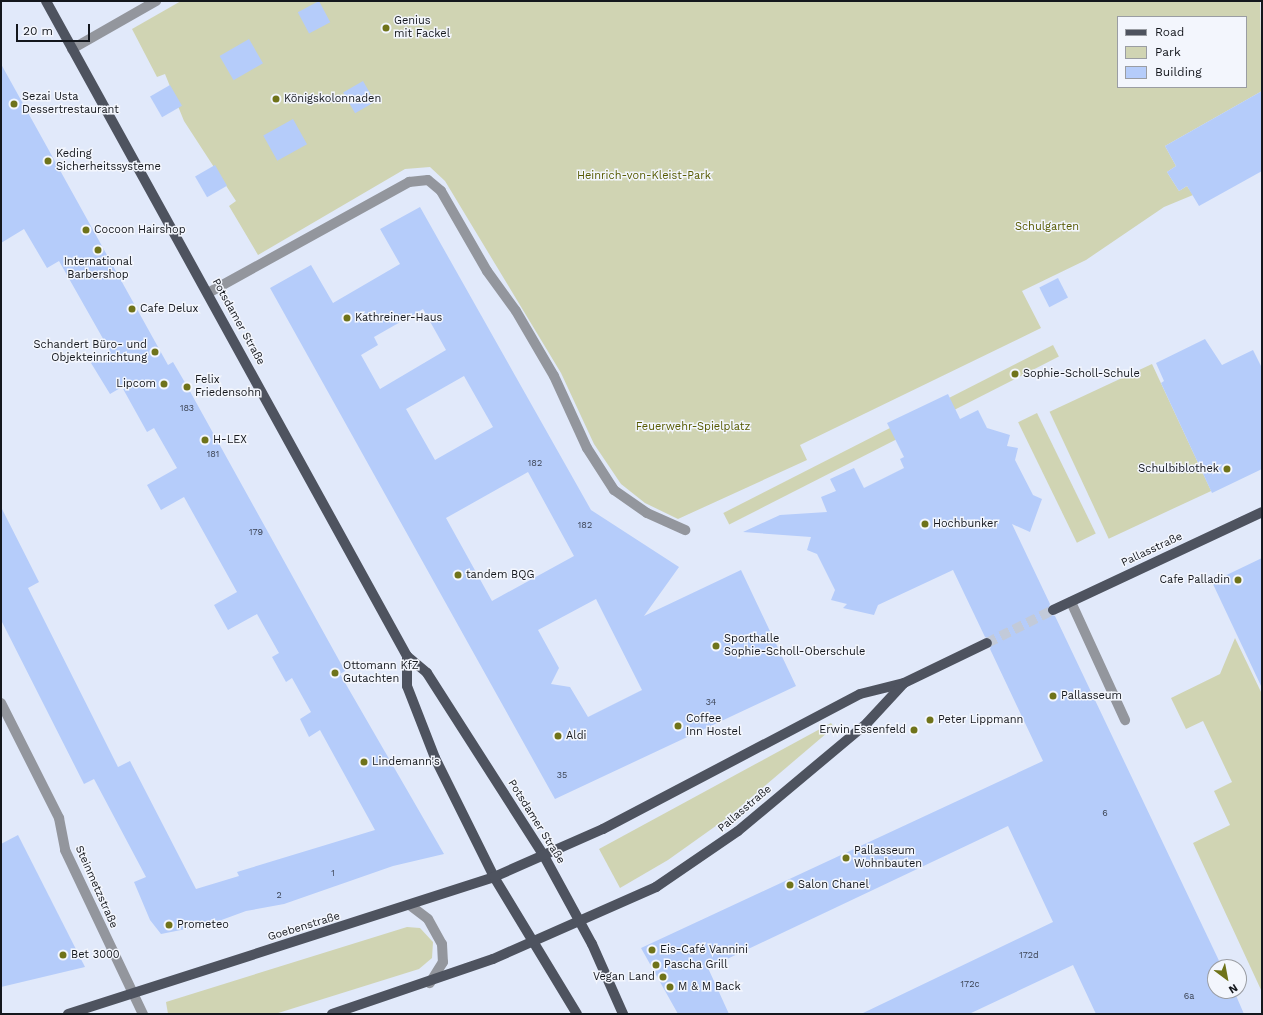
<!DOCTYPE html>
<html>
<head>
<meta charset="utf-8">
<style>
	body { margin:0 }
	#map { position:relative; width:1263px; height:1015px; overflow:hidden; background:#e1e9fa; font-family:"Work Sans",sans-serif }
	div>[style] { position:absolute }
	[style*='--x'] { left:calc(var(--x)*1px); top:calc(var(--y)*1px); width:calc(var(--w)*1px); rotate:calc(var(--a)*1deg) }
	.green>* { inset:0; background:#d0d4b3; transform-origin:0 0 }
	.building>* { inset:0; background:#b5ccfa; transform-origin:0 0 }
	.major-tunnel>* { height:10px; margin-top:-5px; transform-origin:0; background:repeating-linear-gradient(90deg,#c2cad9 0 10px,transparent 0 15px) }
	.minor>* { height:10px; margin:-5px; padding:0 5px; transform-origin:5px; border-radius:5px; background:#93969d }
	.major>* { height:10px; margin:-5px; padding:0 5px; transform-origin:5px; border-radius:5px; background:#4e535f }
	.dots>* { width:11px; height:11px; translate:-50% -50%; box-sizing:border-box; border:2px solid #f3f6fd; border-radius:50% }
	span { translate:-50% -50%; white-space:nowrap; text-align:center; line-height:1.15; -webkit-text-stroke:3px #f3f6fd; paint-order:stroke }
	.number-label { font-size:9px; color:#3c4454 }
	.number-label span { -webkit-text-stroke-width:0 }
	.poi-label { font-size:11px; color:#14171d }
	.left { translate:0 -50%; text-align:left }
	.right { translate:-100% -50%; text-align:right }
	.park-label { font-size:11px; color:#575a01 }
	.street-label { font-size:11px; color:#14171d }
	.frame { position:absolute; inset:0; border:2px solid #14171d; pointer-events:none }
	.legend { position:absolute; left:1117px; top:16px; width:130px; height:72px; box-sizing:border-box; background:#f3f6fd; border:1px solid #9a9da3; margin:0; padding:5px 7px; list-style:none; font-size:12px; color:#14171d }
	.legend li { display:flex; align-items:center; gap:8px; height:20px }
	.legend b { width:20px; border:1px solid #9a9da3 }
	.north { position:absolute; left:1207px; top:959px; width:40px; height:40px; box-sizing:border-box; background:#f3f6fd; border:1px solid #9a9da3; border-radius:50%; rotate:148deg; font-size:11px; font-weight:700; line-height:16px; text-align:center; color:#14171d }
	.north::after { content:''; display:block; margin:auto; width:14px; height:18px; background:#6f731a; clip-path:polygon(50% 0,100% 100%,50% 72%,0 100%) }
	.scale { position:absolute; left:16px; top:24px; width:74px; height:18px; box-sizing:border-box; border:2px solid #14171d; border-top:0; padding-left:5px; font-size:12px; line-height:14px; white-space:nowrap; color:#14171d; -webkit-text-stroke:3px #f3f6fd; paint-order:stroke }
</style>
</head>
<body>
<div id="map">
	<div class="green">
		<div style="clip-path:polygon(evenodd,181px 1px,1260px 1px,1262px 91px,1165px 146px,1176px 166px,1167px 172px,1179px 191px,1187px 186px,1193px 195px,1164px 207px,1086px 260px,1022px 291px,1041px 328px,800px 445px,807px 460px,678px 519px,645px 503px,621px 484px,594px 444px,561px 373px,445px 181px,430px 167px,405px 169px,258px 255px,229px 206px,236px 201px,184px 121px,165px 74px,157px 77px,132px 29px,181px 1px,1118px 17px,1246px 17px,1246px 87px,1118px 87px,1118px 17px)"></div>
		<div style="left:1053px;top:345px;width:13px;height:370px;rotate:63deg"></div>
		<div style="left:1152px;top:364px;width:140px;height:113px;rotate:65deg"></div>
		<div style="left:1037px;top:413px;width:134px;height:21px;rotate:64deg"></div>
		<div style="clip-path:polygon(1235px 638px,1262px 694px,1262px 992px,1193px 843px,1230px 825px,1214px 791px,1232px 782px,1203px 721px,1186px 729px,1171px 698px,1220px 674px)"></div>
		<div style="clip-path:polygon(831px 723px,834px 727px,727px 818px,668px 860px,620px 888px,599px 849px)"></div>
		<div style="clip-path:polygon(407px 927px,420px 928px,433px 942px,432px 958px,419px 969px,275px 1014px,168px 1014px,166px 1002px)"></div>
	</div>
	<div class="building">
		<div style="left:319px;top:1px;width:24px;height:24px;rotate:62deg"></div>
		<div style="left:249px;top:39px;width:28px;height:34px;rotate:60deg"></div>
		<div style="clip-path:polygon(1px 64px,168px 365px,173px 362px,187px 386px,345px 671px,340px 674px,444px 854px,393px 866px,284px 904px,246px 911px,197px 929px,196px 927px,161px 934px,150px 920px,134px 882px,146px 877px,94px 779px,84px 784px,1px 620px,1px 507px,39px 582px,28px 588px,118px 767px,130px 761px,196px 889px,239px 876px,237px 872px,375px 830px,320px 730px,309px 737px,300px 719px,311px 712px,292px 678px,286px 682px,272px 657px,279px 653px,257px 614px,228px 630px,214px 605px,237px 592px,184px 497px,161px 510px,147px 485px,177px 468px,154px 428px,147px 432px,122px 387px,110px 394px,91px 363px,110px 351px,59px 261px,47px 268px,24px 229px,1px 243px)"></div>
		<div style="left:363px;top:81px;width:24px;height:23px;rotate:60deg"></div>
		<div style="left:170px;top:85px;width:24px;height:23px;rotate:60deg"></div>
		<div style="clip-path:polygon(1262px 91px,1262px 171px,1199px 206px,1187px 186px,1179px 191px,1167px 172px,1176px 166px,1165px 146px)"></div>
		<div style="left:293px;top:119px;width:29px;height:34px;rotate:61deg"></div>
		<div style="left:215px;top:165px;width:24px;height:23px;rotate:60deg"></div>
		<div style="clip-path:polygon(evenodd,420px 207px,591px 510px,679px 567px,644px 616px,741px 570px,796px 686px,555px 799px,270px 288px,311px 265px,333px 303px,400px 264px,380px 229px,420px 207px,423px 309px,446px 350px,380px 389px,361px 355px,378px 345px,374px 337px,423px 309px,420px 207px,464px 376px,493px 427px,435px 460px,406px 409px,464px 376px,420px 207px,528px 472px,574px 556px,492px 601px,446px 518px,528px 472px,420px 207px,596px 599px,642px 690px,588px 717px,570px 687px,551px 684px,559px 668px,538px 630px,596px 599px)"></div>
		<div style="left:1058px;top:278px;width:22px;height:21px;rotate:63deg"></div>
		<div style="clip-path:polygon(1205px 339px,1222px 365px,1253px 350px,1262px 368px,1262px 469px,1212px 493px,1161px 383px,1164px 381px,1156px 363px)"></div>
		<div style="clip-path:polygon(948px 394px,960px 419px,978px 410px,987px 428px,1010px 435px,1007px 446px,1018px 448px,1015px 460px,1033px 495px,1042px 499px,1030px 532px,1012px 524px,1050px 604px,1047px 613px,1055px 616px,1222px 967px,1215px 967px,1215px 991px,1234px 991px,1244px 1014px,1096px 1014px,1073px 965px,969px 1014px,861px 1014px,1053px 922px,1008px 826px,708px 968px,729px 1014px,678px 1014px,641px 948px,1043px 761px,990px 649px,993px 641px,985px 637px,953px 570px,878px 605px,874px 615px,843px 608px,847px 604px,831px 600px,835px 590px,817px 554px,807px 550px,811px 537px,743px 532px,780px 515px,827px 512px,821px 497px,836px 491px,830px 479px,854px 468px,864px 488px,904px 468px,900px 459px,904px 457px,887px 423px)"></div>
		<div style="clip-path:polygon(1262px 558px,1262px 688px,1212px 582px)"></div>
		<div style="clip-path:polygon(18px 835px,85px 967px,1px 987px,1px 844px)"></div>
	</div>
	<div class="major-tunnel">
		<div style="--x:987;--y:643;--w:74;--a:-26.6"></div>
	</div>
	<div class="minor">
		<div style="--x:72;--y:49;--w:97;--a:-29.7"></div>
		<div style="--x:208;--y:293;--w:230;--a:-28.9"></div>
		<div style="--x:409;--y:182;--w:19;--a:-6"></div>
		<div style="--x:428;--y:180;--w:17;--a:40"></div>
		<div style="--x:441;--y:191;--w:92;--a:60.1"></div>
		<div style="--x:487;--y:271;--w:49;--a:54.1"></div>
		<div style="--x:516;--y:311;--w:75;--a:59.7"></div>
		<div style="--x:554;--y:376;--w:79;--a:65.4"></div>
		<div style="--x:587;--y:448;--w:50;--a:57.3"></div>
		<div style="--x:614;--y:490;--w:40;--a:34.9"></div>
		<div style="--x:647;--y:513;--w:42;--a:24.1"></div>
		<div style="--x:1071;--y:602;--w:130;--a:65.4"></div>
		<div style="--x:1;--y:703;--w:129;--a:63.2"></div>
		<div style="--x:59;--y:818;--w:33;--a:79"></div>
		<div style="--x:65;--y:850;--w:182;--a:64.6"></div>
		<div style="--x:411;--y:906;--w:21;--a:37"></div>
		<div style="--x:428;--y:919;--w:29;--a:61"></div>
		<div style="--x:442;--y:944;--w:18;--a:87"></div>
		<div style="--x:443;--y:962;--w:25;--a:122"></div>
	</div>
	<div class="major">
		<div style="--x:46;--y:1;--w:748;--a:61.14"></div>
		<div style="--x:407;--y:656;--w:26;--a:40"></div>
		<div style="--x:427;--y:673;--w:217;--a:57.4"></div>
		<div style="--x:544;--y:856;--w:100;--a:61.4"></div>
		<div style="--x:592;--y:944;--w:77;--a:66.1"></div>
		<div style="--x:1053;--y:610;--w:231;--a:-25.1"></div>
		<div style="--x:407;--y:656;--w:30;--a:90"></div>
		<div style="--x:407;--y:686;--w:77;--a:68.7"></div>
		<div style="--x:435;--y:758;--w:133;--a:63.6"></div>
		<div style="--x:494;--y:877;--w:160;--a:58.8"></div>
		<div style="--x:68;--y:1014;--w:447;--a:-17.8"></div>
		<div style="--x:494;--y:877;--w:119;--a:-23.8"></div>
		<div style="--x:603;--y:829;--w:290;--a:-27.7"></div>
		<div style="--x:860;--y:694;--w:45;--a:-14"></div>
		<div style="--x:904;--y:683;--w:92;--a:-25.7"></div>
		<div style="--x:332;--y:1014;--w:170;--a:-18.9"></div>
		<div style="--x:493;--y:959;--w:178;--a:-23.8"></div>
		<div style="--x:656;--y:887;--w:99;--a:-34.3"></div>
		<div style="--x:738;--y:831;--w:168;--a:-39.9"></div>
		<div style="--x:867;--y:723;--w:54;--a:-47.2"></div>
	</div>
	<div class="dots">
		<div style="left:386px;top:28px;background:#6f731a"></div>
		<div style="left:276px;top:99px;background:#6f731a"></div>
		<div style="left:14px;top:104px;background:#6f731a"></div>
		<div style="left:48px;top:161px;background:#6f731a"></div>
		<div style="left:86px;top:230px;background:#6f731a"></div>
		<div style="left:98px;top:250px;background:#6f731a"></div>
		<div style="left:132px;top:309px;background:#6f731a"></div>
		<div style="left:347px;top:318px;background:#6f731a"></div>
		<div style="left:155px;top:352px;background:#6f731a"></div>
		<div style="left:1015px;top:374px;background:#6f731a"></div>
		<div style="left:164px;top:384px;background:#6f731a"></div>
		<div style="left:187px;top:387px;background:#6f731a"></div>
		<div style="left:205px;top:440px;background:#6f731a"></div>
		<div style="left:1227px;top:469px;background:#6f731a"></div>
		<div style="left:925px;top:524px;background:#6f731a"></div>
		<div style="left:458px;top:575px;background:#6f731a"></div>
		<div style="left:1238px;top:580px;background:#6f731a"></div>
		<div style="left:716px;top:646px;background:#6f731a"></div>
		<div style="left:335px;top:673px;background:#6f731a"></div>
		<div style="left:1053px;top:696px;background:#6f731a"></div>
		<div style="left:930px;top:720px;background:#6f731a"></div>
		<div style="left:678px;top:726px;background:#6f731a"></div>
		<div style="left:914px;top:730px;background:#6f731a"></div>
		<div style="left:558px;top:736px;background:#6f731a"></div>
		<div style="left:364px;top:762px;background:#6f731a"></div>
		<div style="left:846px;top:858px;background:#6f731a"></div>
		<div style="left:790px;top:885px;background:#6f731a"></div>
		<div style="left:169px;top:925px;background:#6f731a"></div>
		<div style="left:652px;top:950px;background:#6f731a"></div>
		<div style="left:63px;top:955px;background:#6f731a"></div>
		<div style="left:656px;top:965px;background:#6f731a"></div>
		<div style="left:663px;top:977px;background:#6f731a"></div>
		<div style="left:670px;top:987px;background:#6f731a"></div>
	</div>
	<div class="number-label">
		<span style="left:187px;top:408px">183</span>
		<span style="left:213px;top:454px">181</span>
		<span style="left:535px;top:463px">182</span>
		<span style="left:585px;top:525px">182</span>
		<span style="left:256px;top:532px">179</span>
		<span style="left:711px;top:702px">34</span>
		<span style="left:562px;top:775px">35</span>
		<span style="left:1105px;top:813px">6</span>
		<span style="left:333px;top:873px">1</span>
		<span style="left:279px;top:895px">2</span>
		<span style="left:1029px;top:955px">172d</span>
		<span style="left:970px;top:984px">172c</span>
		<span style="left:1189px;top:996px">6a</span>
	</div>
	<div class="poi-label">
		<span class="left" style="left:394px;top:28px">Genius<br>mit Fackel</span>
		<span class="left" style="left:22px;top:104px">Sezai Usta<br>Dessertrestaurant</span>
		<span class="left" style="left:284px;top:99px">Königskolonnaden</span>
		<span class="left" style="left:56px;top:161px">Keding<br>Sicherheitssysteme</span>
		<span class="left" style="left:94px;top:230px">Cocoon Hairshop</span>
		<span style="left:98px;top:269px">International<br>Barbershop</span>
		<span class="left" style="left:140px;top:309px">Cafe Delux</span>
		<span class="left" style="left:355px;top:318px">Kathreiner-Haus</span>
		<span class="right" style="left:147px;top:352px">Schandert Büro- und<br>Objekteinrichtung</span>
		<span class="left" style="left:1023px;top:374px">Sophie-Scholl-Schule</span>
		<span class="left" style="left:195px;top:387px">Felix<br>Friedensohn</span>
		<span class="right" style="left:156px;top:384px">Lipcom</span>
		<span class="left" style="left:213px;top:440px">H-LEX</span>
		<span class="right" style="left:1219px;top:469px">Schulbiblothek</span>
		<span class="left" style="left:933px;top:524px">Hochbunker</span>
		<span class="left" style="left:466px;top:575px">tandem BQG</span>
		<span class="right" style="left:1230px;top:580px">Cafe Palladin</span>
		<span class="left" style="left:724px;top:646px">Sporthalle<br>Sophie-Scholl-Oberschule</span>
		<span class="left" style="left:343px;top:673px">Ottomann KfZ<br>Gutachten</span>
		<span class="left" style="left:1061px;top:696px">Pallasseum</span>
		<span class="left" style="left:686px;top:726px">Coffee<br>Inn Hostel</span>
		<span class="left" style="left:938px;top:720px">Peter Lippmann</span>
		<span class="right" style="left:906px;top:730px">Erwin Essenfeld</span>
		<span class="left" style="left:566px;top:736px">Aldi</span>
		<span class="left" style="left:372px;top:762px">Lindemann's</span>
		<span class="left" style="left:854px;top:858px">Pallasseum<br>Wohnbauten</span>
		<span class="left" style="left:798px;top:885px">Salon Chanel</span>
		<span class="left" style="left:177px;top:925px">Prometeo</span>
		<span class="left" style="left:660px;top:950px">Eis-Café Vannini</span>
		<span class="left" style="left:71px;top:955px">Bet 3000</span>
		<span class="left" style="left:664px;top:965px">Pascha Grill</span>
		<span class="right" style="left:655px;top:977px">Vegan Land</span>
		<span class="left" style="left:678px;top:987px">M &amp; M Back</span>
	</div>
	<div class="park-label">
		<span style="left:644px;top:176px">Heinrich-von-Kleist-Park</span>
		<span style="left:1047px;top:227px">Schulgarten</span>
		<span style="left:693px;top:427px">Feuerwehr-Spielplatz</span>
	</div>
	<div class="street-label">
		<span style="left:238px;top:322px;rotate:61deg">Potsdamer Straße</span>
		<span style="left:1152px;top:550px;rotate:-25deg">Pallasstraße</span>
		<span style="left:745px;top:809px;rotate:-40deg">Pallasstraße</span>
		<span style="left:536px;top:822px;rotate:58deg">Potsdamer Straße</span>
		<span style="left:96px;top:887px;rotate:66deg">Steinmetzstraße</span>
		<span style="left:304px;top:927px;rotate:-17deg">Goebenstraße</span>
	</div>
	<div class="frame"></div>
	<ul class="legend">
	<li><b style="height:5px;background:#4e535f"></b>Road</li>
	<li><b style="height:11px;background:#d0d4b3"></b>Park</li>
	<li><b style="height:11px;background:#b5ccfa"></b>Building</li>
	</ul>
	<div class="north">N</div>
	<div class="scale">20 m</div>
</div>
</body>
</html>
